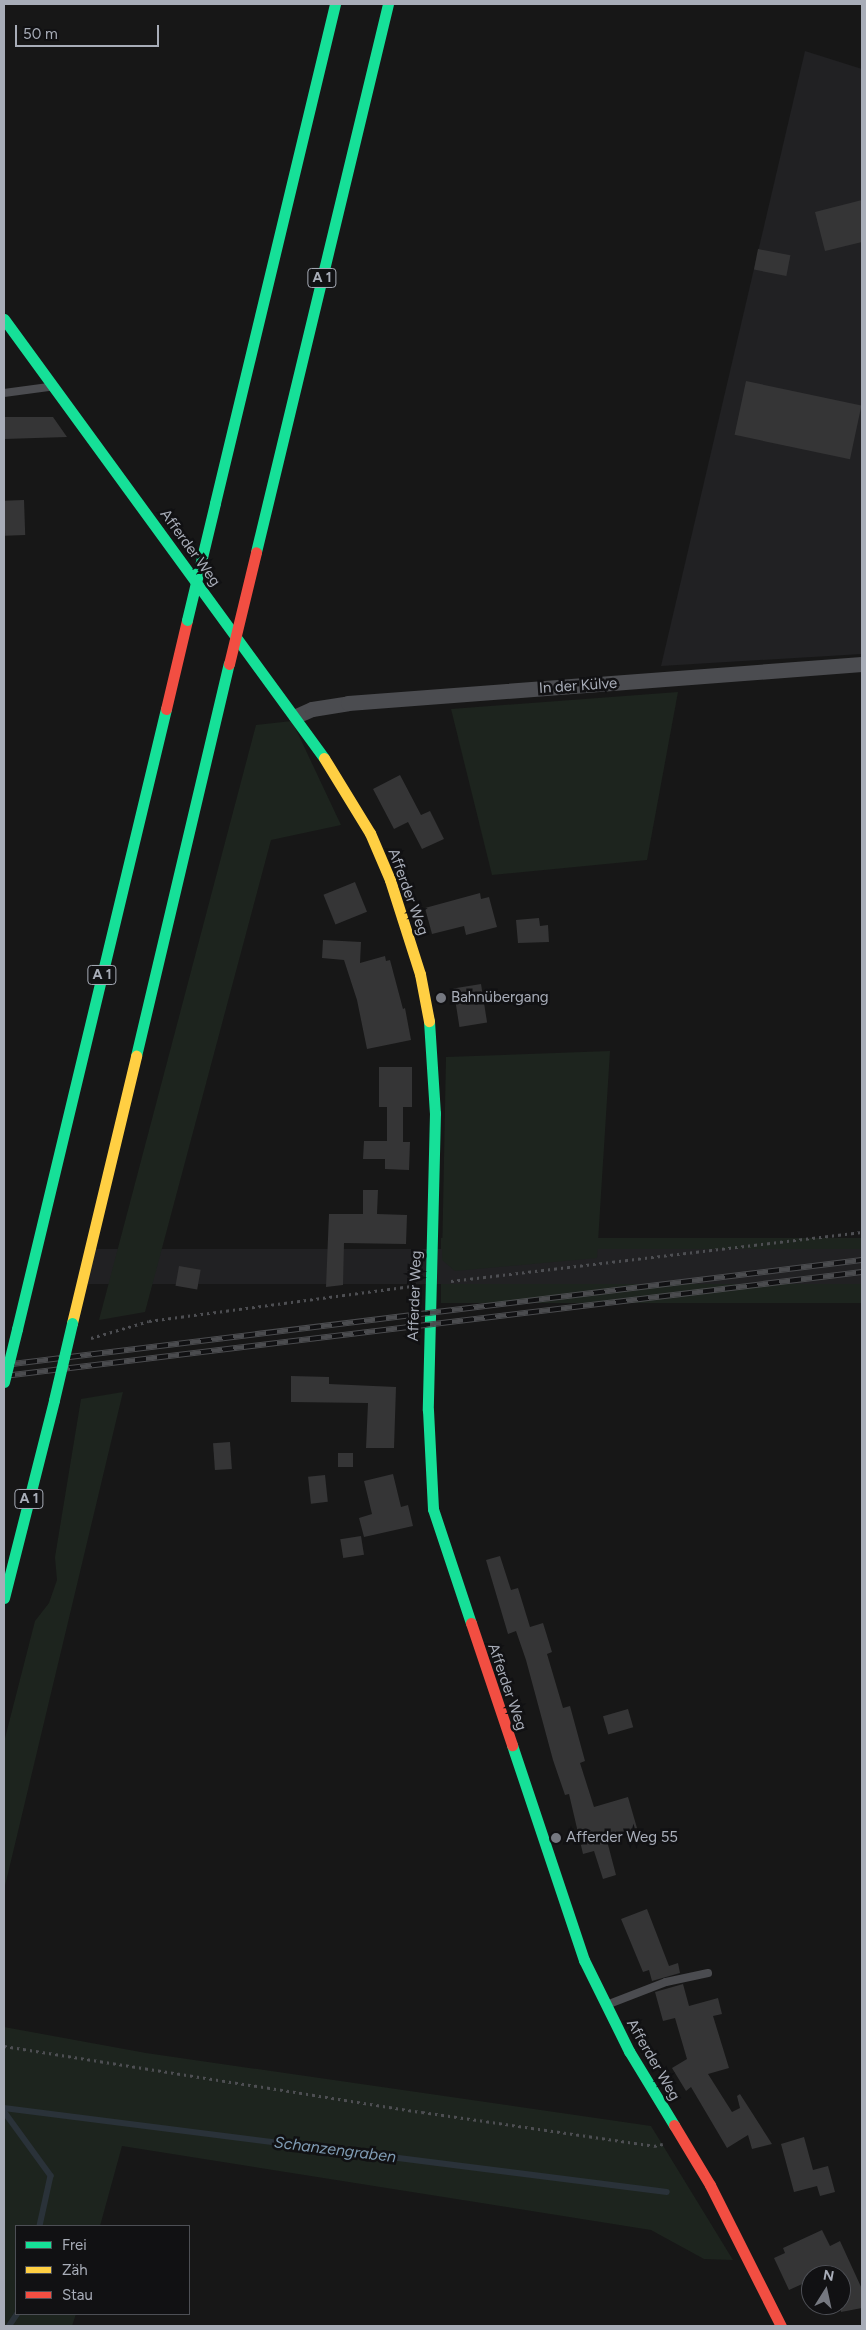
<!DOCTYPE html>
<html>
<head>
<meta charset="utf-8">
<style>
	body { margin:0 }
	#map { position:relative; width:866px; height:2330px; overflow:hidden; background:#171717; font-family:Figtree,sans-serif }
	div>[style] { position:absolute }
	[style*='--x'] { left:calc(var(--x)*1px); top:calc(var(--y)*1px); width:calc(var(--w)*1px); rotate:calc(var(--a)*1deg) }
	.built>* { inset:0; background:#212123; transform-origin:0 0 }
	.green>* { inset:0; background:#1d241e; transform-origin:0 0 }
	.stream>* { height:5.5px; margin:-2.75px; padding:0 2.75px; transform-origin:2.75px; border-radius:2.75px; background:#2a3239 }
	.building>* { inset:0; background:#353536; transform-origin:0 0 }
	.path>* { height:3px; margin-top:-1.5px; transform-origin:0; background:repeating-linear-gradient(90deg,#4d4e52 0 2.5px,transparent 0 6.5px) }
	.lane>* { height:8px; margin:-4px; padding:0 4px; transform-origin:4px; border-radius:4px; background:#4b4c50 }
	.street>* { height:15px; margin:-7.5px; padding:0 7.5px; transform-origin:7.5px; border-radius:7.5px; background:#4b4c50 }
	.fast>* { height:11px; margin:-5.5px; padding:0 5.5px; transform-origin:5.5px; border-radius:5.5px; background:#16e098 }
	.slow>* { height:11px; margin:-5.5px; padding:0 5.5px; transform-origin:5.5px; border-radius:5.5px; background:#ffcf43 }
	.jam>* { height:11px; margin:-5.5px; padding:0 5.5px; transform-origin:5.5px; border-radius:5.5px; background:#f24e42 }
	.rail>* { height:5.5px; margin-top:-2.75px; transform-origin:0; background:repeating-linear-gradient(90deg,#111113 0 11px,#4b4c4f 0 22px); box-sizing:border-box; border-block:1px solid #4b4c4f }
	.fast-bridge>* { height:11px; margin:-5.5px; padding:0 5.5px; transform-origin:5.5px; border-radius:5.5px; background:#16e098 }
	.jam-bridge>* { height:11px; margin:-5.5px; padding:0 5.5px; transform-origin:5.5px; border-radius:5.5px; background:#f24e42 }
	.dots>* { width:14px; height:14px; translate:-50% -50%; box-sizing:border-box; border:2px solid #111113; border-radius:50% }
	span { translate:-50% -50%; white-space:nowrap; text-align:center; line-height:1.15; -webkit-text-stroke:5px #111113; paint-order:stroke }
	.shield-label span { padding:1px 4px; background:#111113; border:1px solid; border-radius:4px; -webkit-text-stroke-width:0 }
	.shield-label { font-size:14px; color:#a8adb8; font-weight:700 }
	.street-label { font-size:15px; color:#a8adb8 }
	.poi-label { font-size:15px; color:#a8adb8 }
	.left { translate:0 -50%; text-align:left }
	.water-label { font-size:16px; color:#7f9bb3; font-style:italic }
	.frame { position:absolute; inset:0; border:5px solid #a8adb8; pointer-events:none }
	.legend { position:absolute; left:15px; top:2225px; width:175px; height:90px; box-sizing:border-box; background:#111113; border:1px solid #4d4f55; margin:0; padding:6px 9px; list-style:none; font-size:15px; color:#a8adb8 }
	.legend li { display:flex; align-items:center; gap:10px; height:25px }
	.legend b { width:25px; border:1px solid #4d4f55 }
	.north { position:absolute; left:801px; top:2265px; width:50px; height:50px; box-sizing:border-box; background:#111113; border:1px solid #4d4f55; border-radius:50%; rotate:10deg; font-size:14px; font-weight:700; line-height:20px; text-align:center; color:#a8adb8 }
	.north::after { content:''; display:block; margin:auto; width:18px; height:22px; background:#757880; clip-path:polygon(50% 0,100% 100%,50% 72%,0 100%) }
	.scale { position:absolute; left:15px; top:25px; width:144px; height:22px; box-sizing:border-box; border:2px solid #a8adb8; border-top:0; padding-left:6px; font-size:15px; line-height:18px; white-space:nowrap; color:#a8adb8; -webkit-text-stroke:4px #111113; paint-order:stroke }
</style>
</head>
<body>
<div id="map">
	<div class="built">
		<div style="clip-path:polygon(805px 51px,862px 69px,862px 654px,661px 666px)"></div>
		<div style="left:862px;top:1249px;width:35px;height:774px;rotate:90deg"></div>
	</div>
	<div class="green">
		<div style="clip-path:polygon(678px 692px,647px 860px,492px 875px,451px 709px)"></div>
		<div style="clip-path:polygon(292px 721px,341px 825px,271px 840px,145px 1312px,99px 1320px,256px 725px)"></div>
		<div style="clip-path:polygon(610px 1051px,597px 1258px,455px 1271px,442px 1260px,446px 1057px)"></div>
		<div style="left:862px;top:1238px;width:11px;height:421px;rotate:90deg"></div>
		<div style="left:862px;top:1284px;width:19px;height:421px;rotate:90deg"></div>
		<div style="clip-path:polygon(123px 1392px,4px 1890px,4px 1742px,35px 1621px,49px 1603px,57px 1580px,55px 1557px,81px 1399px)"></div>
		<div style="clip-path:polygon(4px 2027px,146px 2053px,651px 2126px,733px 2260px,704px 2259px,651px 2230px,122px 2146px,100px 2226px,16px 2226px,16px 2314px,76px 2314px,72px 2326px,4px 2326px)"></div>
	</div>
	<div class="stream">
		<div style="--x:4;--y:2108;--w:668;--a:7.22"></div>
		<div style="--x:4;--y:2111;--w:80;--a:54.1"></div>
		<div style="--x:51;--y:2176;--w:51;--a:102.4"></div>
		<div style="--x:9;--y:2326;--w:14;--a:-56"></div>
	</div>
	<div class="building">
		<div style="clip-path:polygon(862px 200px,862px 242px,825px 251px,815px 212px)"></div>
		<div style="left:758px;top:249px;width:33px;height:21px;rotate:11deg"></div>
		<div style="left:746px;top:381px;width:118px;height:55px;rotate:12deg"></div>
		<div style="clip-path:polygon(4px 417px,53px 417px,67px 437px,4px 439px)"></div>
		<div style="left:24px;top:500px;width:35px;height:20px;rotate:88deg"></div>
		<div style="clip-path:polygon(400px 775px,421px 815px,430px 811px,444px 839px,422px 849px,408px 822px,394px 829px,373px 789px)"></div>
		<div style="left:355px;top:882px;width:32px;height:34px;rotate:68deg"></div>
		<div style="clip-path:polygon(480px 893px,481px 899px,489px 897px,497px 927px,466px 935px,464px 926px,432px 934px,425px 908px)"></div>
		<div style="clip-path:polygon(539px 918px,540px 926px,548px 925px,549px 942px,518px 943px,516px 920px)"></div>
		<div style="clip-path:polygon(323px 940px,361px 942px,360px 963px,385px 956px,386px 961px,390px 960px,403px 1009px,405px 1008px,411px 1040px,367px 1049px,357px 1000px,344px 960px,322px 958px)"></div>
		<div style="left:481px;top:984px;width:39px;height:28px;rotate:81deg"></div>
		<div style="clip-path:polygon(379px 1067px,412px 1067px,412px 1107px,403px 1107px,403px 1142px,410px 1142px,409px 1170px,385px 1169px,385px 1159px,363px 1159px,364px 1141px,387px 1141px,387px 1107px,379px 1107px)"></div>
		<div style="clip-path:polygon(363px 1190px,378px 1190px,377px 1214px,407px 1215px,406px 1244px,344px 1243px,343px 1285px,326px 1287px,329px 1214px,363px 1214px)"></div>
		<div style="left:179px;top:1266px;width:22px;height:20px;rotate:10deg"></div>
		<div style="clip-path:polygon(291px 1376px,329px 1377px,329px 1384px,396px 1387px,394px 1448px,366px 1448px,368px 1403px,291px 1402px)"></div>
		<div style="left:230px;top:1442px;width:27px;height:17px;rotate:86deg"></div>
		<div style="left:338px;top:1453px;width:15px;height:14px"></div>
		<div style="clip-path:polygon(393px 1474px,401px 1507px,408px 1505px,413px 1526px,364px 1537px,359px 1518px,372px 1514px,364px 1481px)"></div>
		<div style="left:325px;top:1475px;width:27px;height:17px;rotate:84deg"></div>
		<div style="left:361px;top:1536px;width:19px;height:21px;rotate:81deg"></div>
		<div style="clip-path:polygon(500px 1556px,511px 1590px,518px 1588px,530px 1627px,543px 1623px,552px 1652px,547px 1654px,563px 1708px,570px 1706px,585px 1761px,580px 1763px,594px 1807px,628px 1797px,637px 1828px,606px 1837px,616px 1875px,603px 1879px,594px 1851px,583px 1854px,569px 1794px,565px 1795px,553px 1760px,526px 1660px,516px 1631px,508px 1634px,486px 1560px)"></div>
		<div style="left:628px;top:1709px;width:19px;height:26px;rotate:74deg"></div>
		<div style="clip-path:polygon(647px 1909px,669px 1966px,678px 1963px,680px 1973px,652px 1981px,649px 1970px,643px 1972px,621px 1919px)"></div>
		<div style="clip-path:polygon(683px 1984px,689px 2006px,718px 1998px,722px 2014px,713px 2016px,729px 2068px,708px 2074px,732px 2112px,740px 2108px,737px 2096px,740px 2094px,772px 2144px,752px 2149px,748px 2135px,727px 2148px,691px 2087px,686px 2091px,672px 2068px,687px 2059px,675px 2018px,663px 2021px,655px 1992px)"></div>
		<div style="clip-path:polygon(804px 2137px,813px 2170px,828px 2166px,835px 2192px,820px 2196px,817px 2186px,794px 2192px,781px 2144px)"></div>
		<div style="clip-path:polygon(822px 2230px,830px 2246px,840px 2241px,862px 2289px,862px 2308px,841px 2312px,841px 2275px,811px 2275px,811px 2280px,789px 2290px,774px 2258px,785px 2253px,783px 2248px)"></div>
	</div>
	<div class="path">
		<div style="--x:451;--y:1281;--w:414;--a:-6.8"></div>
		<div style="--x:91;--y:1338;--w:60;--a:-16.3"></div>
		<div style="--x:149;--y:1321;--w:265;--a:-7.6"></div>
		<div style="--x:4;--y:2046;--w:423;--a:9"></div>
		<div style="--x:422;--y:2112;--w:234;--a:8.3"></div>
		<div style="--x:654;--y:2146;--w:9;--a:-13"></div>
	</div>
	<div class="lane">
		<div style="--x:4;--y:393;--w:45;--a:-7.6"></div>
		<div style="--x:609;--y:2004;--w:61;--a:-21.1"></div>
		<div style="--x:666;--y:1982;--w:43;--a:-12.1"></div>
	</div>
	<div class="street">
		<div style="--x:296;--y:716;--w:17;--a:-24"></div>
		<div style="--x:312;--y:709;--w:36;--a:-9"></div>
		<div style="--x:348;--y:703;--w:515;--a:-4.34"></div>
	</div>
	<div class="fast">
		<div style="--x:4;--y:319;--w:543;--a:53.91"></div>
		<div style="--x:215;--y:503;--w:513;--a:-76.48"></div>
		<div style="--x:256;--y:552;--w:564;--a:-76.46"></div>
		<div style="--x:429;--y:1021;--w:92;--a:86.3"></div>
		<div style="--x:435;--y:1113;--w:297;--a:91.4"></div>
		<div style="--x:428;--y:1410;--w:99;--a:87.1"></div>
		<div style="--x:433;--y:1509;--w:120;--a:71.6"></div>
		<div style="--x:136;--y:1056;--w:403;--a:-76.7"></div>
		<div style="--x:17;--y:1329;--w:638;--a:-76.49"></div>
		<div style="--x:4;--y:1598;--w:204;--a:-75.8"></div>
		<div style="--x:512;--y:1745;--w:227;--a:71.5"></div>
		<div style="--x:584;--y:1960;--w:102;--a:63.7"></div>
		<div style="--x:629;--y:2051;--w:87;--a:58.7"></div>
	</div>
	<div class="slow">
		<div style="--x:324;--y:758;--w:88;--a:58.5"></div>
		<div style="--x:370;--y:833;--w:51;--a:66.9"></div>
		<div style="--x:390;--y:880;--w:99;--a:72.3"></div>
		<div style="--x:420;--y:974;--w:48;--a:79.2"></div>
		<div style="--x:72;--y:1323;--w:275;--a:-76.5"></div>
	</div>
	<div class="jam">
		<div style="--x:166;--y:709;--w:91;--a:-76.7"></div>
		<div style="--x:471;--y:1623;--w:129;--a:71.4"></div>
		<div style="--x:674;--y:2125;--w:70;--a:59"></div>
		<div style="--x:710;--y:2185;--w:158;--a:63.3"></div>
	</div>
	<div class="rail">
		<div style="--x:4;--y:1365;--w:864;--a:-6.98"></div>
		<div style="--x:4;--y:1376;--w:864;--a:-6.91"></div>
	</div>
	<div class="fast-bridge">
		<div style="--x:187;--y:620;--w:120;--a:-76.5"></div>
		<div style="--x:4;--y:1382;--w:55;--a:-76.2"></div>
		<div style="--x:54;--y:1400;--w:79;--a:-76.8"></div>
	</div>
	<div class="jam-bridge">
		<div style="--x:229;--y:664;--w:115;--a:-76.4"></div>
	</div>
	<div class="dots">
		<div style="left:441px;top:998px;background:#757880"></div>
		<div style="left:556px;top:1838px;background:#757880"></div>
	</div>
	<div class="shield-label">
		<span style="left:322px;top:278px">A 1</span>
		<span style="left:102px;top:975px">A 1</span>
		<span style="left:29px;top:1499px">A 1</span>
	</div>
	<div class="street-label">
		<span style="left:190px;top:548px;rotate:54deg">Afferder Weg</span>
		<span style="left:578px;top:686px;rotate:-4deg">In der Külve</span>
		<span style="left:408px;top:892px;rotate:70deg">Afferder Weg</span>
		<span style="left:415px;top:1296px;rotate:-88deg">Afferder Weg</span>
		<span style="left:507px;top:1687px;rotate:71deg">Afferder Weg</span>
		<span style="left:653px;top:2060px;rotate:60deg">Afferder Weg</span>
	</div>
	<div class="poi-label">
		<span class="left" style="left:451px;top:998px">Bahnübergang</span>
		<span class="left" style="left:566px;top:1838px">Afferder Weg 55</span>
	</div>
	<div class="water-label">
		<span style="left:335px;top:2150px;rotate:7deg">Schanzengraben</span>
	</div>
	<div class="frame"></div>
	<ul class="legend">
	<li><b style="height:6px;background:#16e098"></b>Frei</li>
	<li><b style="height:6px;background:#ffcf43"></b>Zäh</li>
	<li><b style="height:6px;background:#f24e42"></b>Stau</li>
	</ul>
	<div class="north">N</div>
	<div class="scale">50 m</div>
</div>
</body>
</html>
